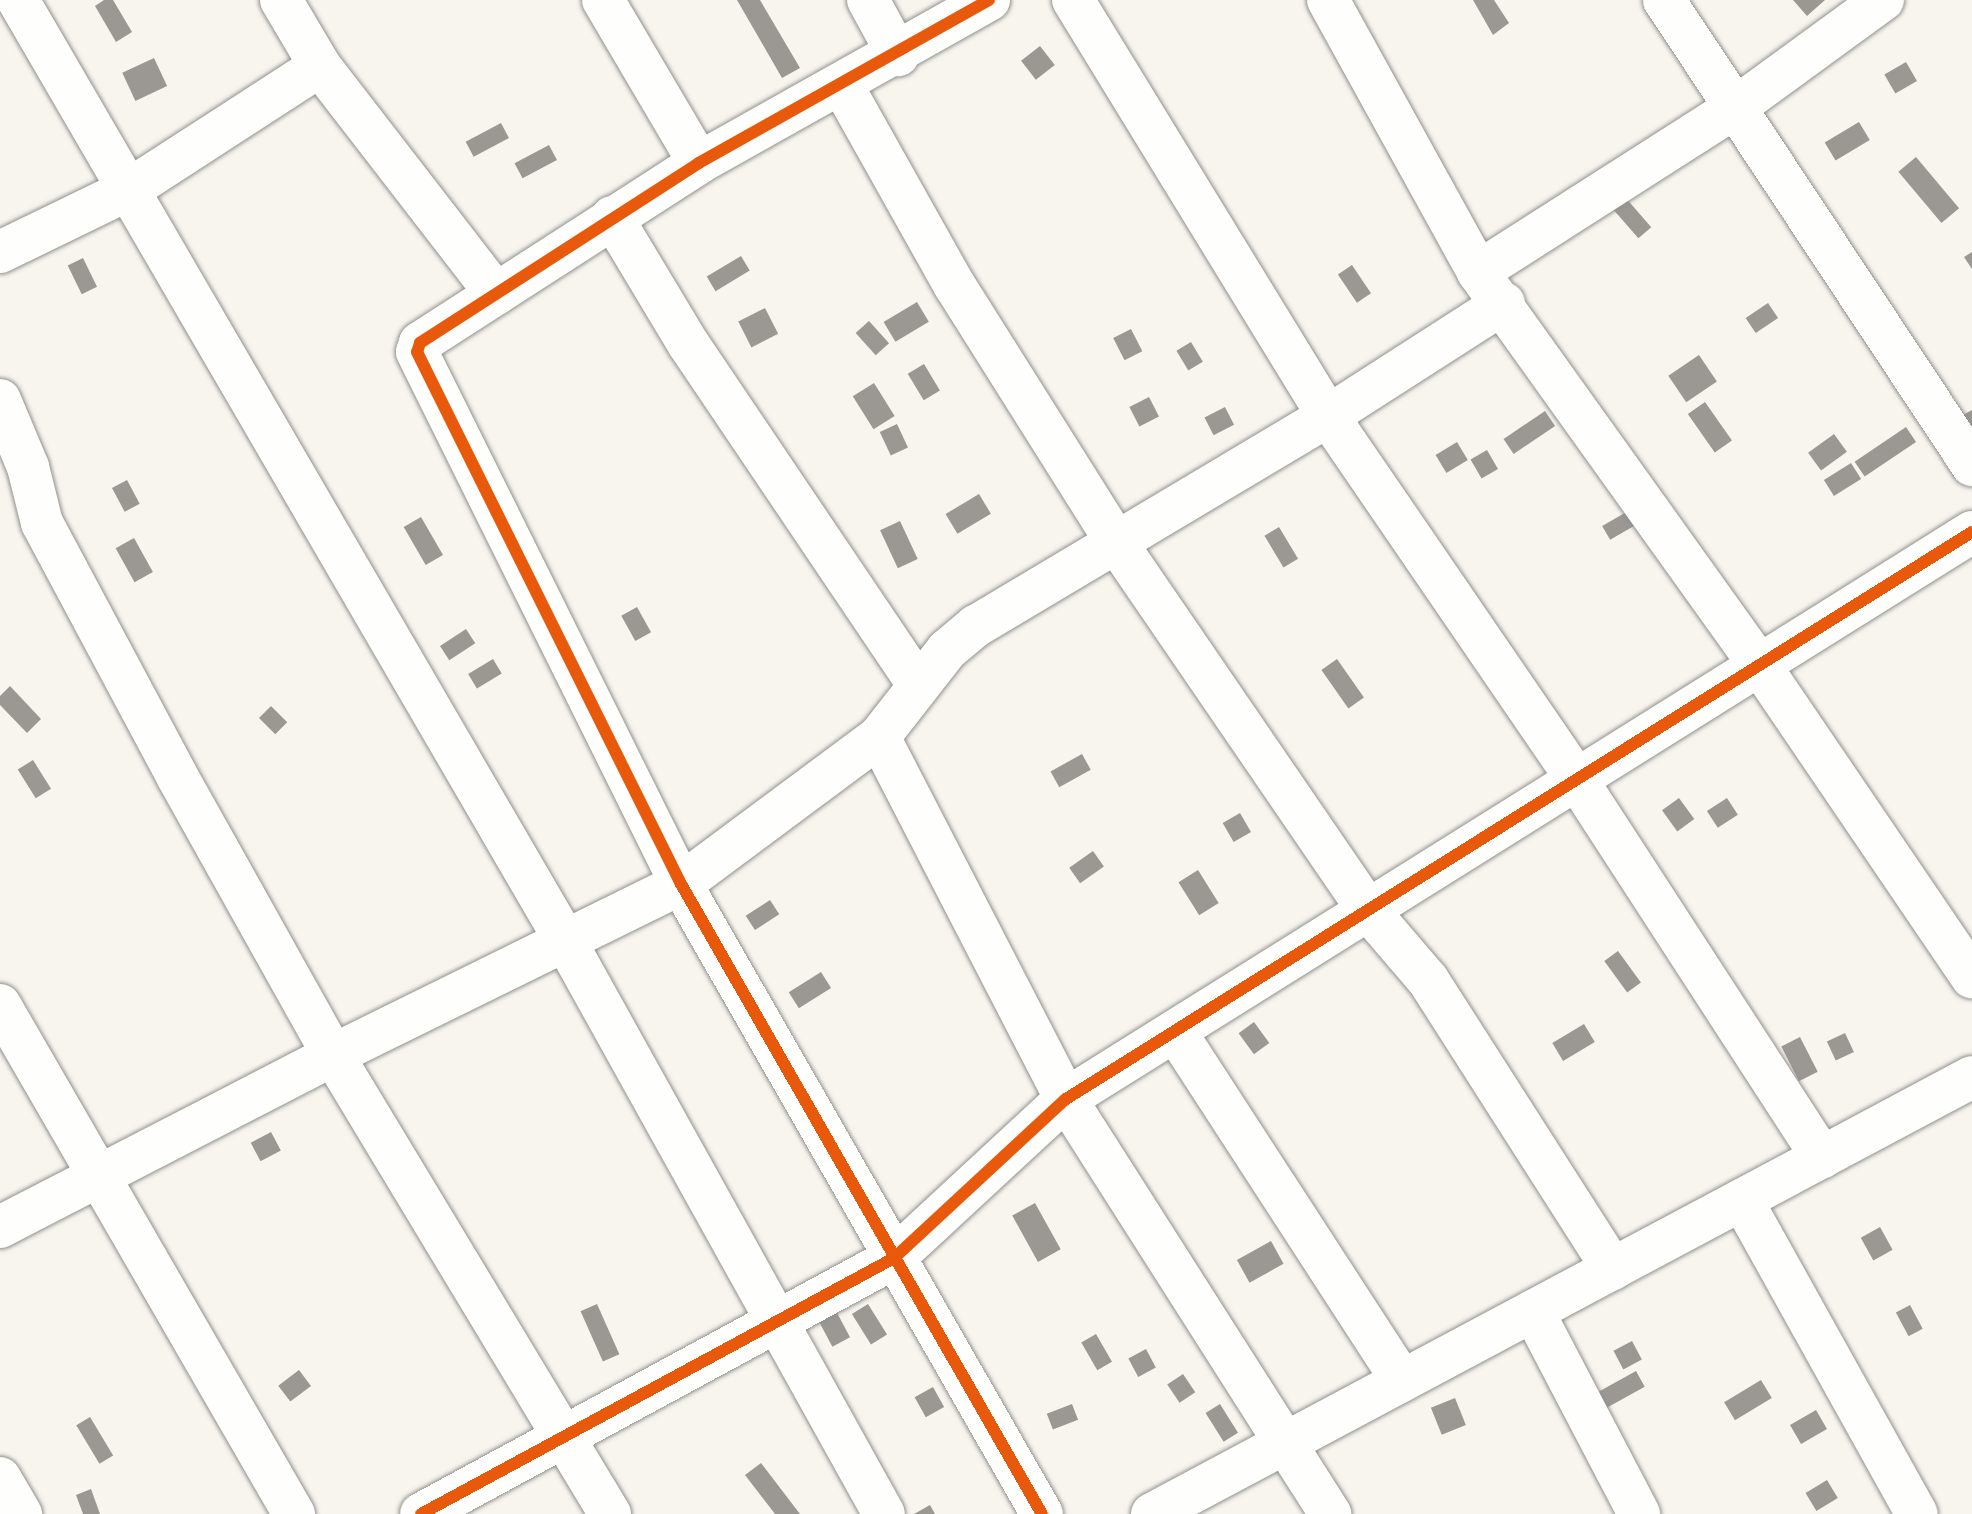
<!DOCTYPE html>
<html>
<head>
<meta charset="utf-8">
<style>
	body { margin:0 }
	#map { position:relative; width:1972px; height:1514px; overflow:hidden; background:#f8f5ee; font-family:"Roboto Serif",serif }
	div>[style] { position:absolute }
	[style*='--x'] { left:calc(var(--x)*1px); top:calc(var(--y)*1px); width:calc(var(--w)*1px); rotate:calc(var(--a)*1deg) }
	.building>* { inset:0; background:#9b9894; transform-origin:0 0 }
	.roads { filter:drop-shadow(0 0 2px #91908d) drop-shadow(0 0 2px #91908d) }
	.minor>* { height:42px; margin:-21px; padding:0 21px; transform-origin:21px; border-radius:21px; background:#fefefc }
	.cycleway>* { height:12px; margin:-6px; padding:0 6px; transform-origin:6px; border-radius:6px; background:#e8590c }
	span { translate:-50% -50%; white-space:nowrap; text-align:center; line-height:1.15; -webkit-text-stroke:8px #fff; paint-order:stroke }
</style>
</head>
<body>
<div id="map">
	<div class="building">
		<div style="clip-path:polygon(104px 0,113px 0,132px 32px,116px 42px,95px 6px)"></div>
		<div style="clip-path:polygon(737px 0,760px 0,800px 68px,782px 78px)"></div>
		<div style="clip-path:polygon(1473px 0,1494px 0,1509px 23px,1493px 35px)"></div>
		<div style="clip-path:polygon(1793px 0,1825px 0,1807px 16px)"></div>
		<div style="left:1040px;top:46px;width:24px;height:24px;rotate:52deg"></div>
		<div style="left:154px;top:58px;width:31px;height:35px;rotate:65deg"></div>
		<div style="left:1906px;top:62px;width:22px;height:25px;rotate:60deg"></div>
		<div style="left:1859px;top:122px;width:21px;height:40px;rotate:59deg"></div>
		<div style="left:501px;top:123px;width:17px;height:40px;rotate:62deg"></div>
		<div style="left:549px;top:145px;width:17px;height:39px;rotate:62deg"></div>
		<div style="left:1916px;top:157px;width:67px;height:23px;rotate:50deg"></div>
		<div style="left:1625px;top:197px;width:40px;height:17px;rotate:49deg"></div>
		<div style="clip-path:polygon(1972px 252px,1972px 269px,1964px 257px)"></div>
		<div style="left:741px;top:256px;width:17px;height:40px;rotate:59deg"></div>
		<div style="left:83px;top:258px;width:32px;height:17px;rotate:64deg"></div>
		<div style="left:1352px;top:265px;width:34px;height:17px;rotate:56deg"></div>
		<div style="left:917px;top:302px;width:23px;height:39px;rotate:59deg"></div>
		<div style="left:1768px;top:303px;width:18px;height:27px;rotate:56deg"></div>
		<div style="left:765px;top:308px;width:29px;height:30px;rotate:63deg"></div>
		<div style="left:869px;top:321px;width:30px;height:18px;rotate:48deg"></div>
		<div style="left:1131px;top:329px;width:25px;height:20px;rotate:63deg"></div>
		<div style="left:1191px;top:342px;width:23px;height:17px;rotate:59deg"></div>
		<div style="left:1699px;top:355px;width:32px;height:37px;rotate:56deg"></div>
		<div style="left:924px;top:364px;width:31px;height:19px;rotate:59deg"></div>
		<div style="left:874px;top:383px;width:39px;height:25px;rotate:58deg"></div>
		<div style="left:1149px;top:397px;width:22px;height:22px;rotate:63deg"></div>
		<div style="left:1705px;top:402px;width:47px;height:21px;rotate:55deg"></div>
		<div style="left:1225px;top:407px;width:20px;height:23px;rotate:63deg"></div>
		<div style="clip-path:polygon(1972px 410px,1972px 439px,1959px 417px)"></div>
		<div style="left:1545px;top:411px;width:18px;height:50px;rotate:56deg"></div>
		<div style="left:897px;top:424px;width:26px;height:19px;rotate:65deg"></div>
		<div style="left:1906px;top:427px;width:18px;height:62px;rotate:56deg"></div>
		<div style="left:1834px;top:434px;width:22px;height:32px;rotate:54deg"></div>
		<div style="left:1457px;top:442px;width:21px;height:25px;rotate:59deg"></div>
		<div style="left:1487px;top:450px;width:22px;height:19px;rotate:60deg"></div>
		<div style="left:1851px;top:463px;width:19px;height:32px;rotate:58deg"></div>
		<div style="left:127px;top:480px;width:27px;height:17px;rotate:62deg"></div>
		<div style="left:979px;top:494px;width:23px;height:39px;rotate:59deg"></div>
		<div style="left:1642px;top:503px;width:16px;height:46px;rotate:60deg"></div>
		<div style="left:421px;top:517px;width:44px;height:20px;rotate:60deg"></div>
		<div style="left:900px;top:521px;width:42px;height:22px;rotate:65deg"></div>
		<div style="left:1279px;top:527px;width:37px;height:17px;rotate:59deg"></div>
		<div style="left:134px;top:538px;width:39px;height:21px;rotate:61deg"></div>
		<div style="left:637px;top:607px;width:29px;height:18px;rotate:61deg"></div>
		<div style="left:466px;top:629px;width:17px;height:31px;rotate:57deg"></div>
		<div style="left:493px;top:659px;width:17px;height:29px;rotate:59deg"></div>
		<div style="left:1337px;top:659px;width:47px;height:19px;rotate:55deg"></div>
		<div style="clip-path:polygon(10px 686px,41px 719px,27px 733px,0 705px,0 696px)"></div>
		<div style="left:271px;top:706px;width:23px;height:17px;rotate:45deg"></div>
		<div style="left:1082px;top:754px;width:18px;height:36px;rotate:61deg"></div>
		<div style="left:33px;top:760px;width:34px;height:18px;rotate:58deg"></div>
		<div style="left:1679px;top:798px;width:26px;height:21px;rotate:54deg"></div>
		<div style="left:1727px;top:798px;width:20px;height:24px;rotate:57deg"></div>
		<div style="left:1240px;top:813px;width:22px;height:20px;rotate:60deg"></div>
		<div style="left:1093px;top:851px;width:19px;height:29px;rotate:55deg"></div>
		<div style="left:1198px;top:870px;width:39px;height:23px;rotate:58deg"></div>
		<div style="left:770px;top:900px;width:17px;height:29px;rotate:57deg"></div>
		<div style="left:1618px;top:951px;width:39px;height:17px;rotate:54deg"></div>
		<div style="left:821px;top:972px;width:19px;height:38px;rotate:58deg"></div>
		<div style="left:1254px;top:1022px;width:26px;height:19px;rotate:54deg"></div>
		<div style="left:1584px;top:1024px;width:21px;height:37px;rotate:59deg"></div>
		<div style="left:1845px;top:1033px;width:21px;height:20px;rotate:65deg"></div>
		<div style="left:1800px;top:1037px;width:39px;height:21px;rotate:63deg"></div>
		<div style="left:271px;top:1132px;width:21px;height:23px;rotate:62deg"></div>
		<div style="left:1035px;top:1203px;width:53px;height:26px;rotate:61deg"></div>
		<div style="left:1880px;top:1227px;width:26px;height:22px;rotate:61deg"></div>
		<div style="left:1271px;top:1241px;width:26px;height:39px;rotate:61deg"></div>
		<div style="left:597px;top:1304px;width:55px;height:18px;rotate:66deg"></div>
		<div style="left:868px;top:1304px;width:36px;height:19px;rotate:58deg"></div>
		<div style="left:1910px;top:1305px;width:27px;height:16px;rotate:62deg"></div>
		<div style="left:835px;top:1309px;width:32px;height:20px;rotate:62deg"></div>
		<div style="left:1096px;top:1334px;width:32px;height:17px;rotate:60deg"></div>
		<div style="left:1632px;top:1341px;width:21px;height:21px;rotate:62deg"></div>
		<div style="left:1146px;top:1349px;width:21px;height:20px;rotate:62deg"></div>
		<div style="left:299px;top:1370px;width:20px;height:26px;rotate:53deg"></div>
		<div style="left:1636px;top:1371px;width:18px;height:47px;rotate:61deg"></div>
		<div style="left:1183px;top:1374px;width:22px;height:19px;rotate:56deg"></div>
		<div style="left:1761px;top:1380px;width:21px;height:43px;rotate:59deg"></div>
		<div style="left:933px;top:1387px;width:23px;height:21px;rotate:61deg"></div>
		<div style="left:1455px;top:1398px;width:29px;height:26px;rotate:68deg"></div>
		<div style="left:1072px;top:1404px;width:17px;height:27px;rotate:69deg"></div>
		<div style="left:1220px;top:1404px;width:34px;height:17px;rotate:58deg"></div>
		<div style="left:1816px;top:1410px;width:22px;height:30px;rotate:60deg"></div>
		<div style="left:90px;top:1417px;width:45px;height:16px;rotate:59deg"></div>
		<div style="clip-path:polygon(761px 1463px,800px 1514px,775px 1514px,745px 1475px)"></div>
		<div style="left:1827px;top:1480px;width:21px;height:25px;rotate:59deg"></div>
		<div style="clip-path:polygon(91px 1489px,100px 1514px,83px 1514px,76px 1495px)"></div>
		<div style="clip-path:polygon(930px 1505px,935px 1514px,914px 1514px)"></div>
	</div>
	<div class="roads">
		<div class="minor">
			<div style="--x:18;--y:0;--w:1090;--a:59.81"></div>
			<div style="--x:566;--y:942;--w:654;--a:60.93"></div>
			<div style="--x:281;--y:0;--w:77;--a:59.4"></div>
			<div style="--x:320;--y:66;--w:288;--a:52.3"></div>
			<div style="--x:603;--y:0;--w:189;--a:59.5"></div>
			<div style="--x:868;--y:0;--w:63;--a:61.4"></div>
			<div style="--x:989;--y:0;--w:333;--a:150.7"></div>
			<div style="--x:699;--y:163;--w:332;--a:147.2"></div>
			<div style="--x:420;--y:343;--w:9;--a:108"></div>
			<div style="--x:417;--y:352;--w:594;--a:63.61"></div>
			<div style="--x:681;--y:884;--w:726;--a:60.19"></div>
			<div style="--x:1073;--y:0;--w:488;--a:58.5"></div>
			<div style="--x:1328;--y:416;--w:441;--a:55.6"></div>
			<div style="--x:1577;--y:780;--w:450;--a:57"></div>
			<div style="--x:1328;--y:0;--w:311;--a:61.1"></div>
			<div style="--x:1478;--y:272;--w:482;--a:54.4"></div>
			<div style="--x:1759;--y:664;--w:379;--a:55.8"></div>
			<div style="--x:1664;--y:0;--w:558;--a:56.48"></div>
			<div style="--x:842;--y:85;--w:231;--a:60.7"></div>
			<div style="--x:955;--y:286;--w:306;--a:57.8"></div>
			<div style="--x:1118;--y:545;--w:442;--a:55.6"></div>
			<div style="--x:1368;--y:910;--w:92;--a:49.4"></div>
			<div style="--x:1428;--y:980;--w:343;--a:57.4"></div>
			<div style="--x:612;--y:217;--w:149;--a:59"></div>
			<div style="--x:689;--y:345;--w:410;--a:56"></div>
			<div style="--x:0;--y:252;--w:144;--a:-25.9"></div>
			<div style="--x:130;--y:189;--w:226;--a:-32.9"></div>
			<div style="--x:1478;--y:272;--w:306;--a:-32.6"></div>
			<div style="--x:1736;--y:107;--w:182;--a:-36.1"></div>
			<div style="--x:0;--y:400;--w:73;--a:67.3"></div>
			<div style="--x:28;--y:467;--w:58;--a:76"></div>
			<div style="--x:42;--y:523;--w:287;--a:61.9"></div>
			<div style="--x:177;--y:776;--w:320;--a:60.8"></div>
			<div style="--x:333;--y:1055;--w:536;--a:58.89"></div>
			<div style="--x:879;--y:737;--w:407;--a:62.7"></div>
			<div style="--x:1066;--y:1099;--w:492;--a:57.5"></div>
			<div style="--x:0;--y:1005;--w:588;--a:59.99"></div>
			<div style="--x:1175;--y:1031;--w:417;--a:57"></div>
			<div style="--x:1742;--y:1200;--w:359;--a:60.9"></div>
			<div style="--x:0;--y:1227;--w:375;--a:-27.3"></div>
			<div style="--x:333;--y:1055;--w:388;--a:-26.2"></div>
			<div style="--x:681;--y:884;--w:247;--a:-36.6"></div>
			<div style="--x:879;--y:737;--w:110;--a:-52"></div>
			<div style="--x:947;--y:650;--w:38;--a:-40"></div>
			<div style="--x:976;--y:626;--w:410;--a:-30.8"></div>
			<div style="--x:1328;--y:416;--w:209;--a:-32.7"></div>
			<div style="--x:1533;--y:1311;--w:229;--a:62.4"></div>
			<div style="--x:0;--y:1478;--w:42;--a:59.7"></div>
			<div style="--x:421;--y:1514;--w:538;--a:-28.42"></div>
			<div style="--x:894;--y:1258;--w:234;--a:-42.8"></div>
			<div style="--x:1066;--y:1099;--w:1069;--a:-32.04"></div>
			<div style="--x:1152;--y:1514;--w:929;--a:-28.05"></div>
		</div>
	</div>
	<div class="cycleway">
		<div style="--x:989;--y:0;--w:333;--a:150.7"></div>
		<div style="--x:699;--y:163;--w:332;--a:147.2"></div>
		<div style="--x:420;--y:343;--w:9;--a:108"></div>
		<div style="--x:417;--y:352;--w:594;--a:63.61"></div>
		<div style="--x:681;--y:884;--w:726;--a:60.19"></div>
		<div style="--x:421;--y:1514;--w:538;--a:-28.42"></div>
		<div style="--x:894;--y:1258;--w:234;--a:-42.8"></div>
		<div style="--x:1066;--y:1099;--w:1069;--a:-32.04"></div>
	</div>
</div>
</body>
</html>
